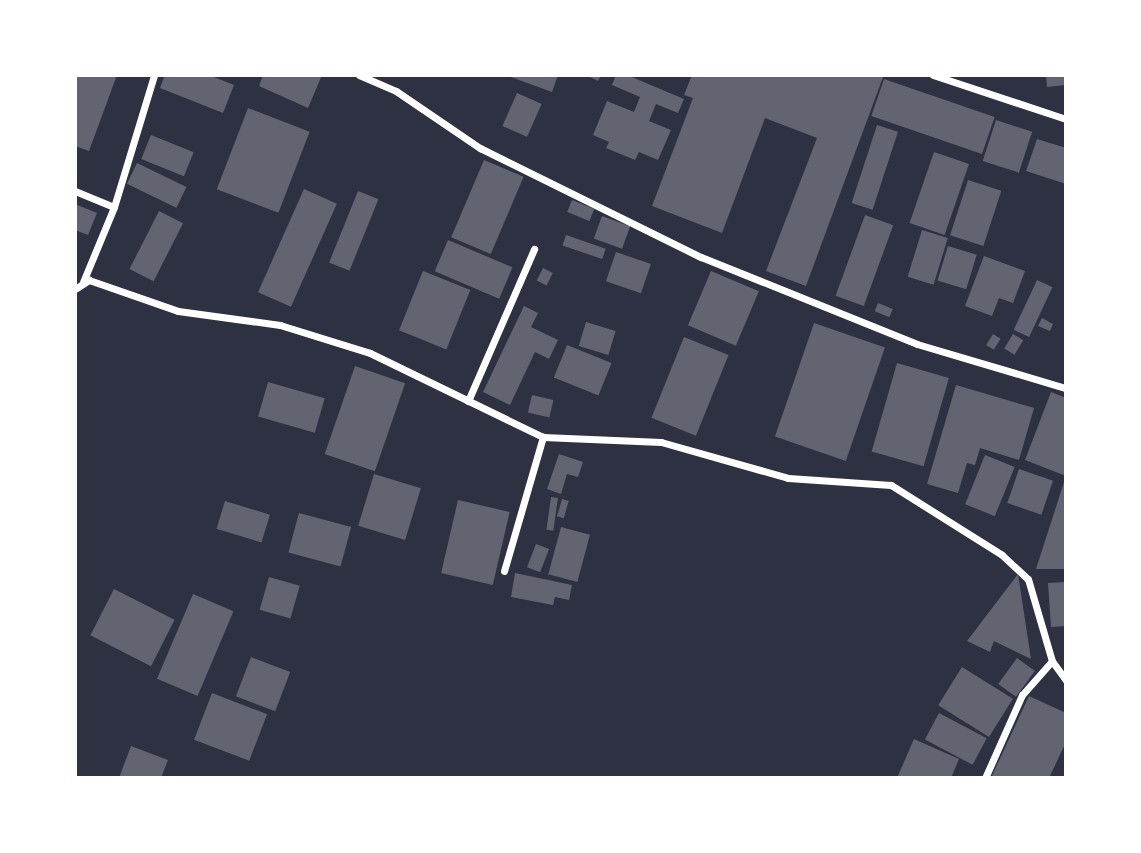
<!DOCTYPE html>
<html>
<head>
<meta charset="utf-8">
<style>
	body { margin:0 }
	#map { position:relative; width:1141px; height:853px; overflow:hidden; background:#2d3142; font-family:Signika,sans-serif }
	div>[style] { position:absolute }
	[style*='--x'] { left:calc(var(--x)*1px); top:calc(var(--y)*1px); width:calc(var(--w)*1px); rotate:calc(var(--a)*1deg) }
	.building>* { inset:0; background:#626471; transform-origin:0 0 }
	.minor>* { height:7px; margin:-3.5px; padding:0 3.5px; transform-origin:3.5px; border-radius:3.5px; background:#fff }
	span { translate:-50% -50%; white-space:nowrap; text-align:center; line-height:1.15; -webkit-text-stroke:6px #fff; paint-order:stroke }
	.frame { position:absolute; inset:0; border:77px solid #fff; pointer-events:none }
</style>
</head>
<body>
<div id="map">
	<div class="building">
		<div style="clip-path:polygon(75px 75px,117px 75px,89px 151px,75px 146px)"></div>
		<div style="clip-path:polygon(165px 75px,209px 75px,234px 85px,223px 113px,160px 88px)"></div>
		<div style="clip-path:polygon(263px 75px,322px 75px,308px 108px,259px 86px)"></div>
		<div style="clip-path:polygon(505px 75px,558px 75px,552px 92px)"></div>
		<div style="clip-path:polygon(586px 75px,601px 75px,598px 81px)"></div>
		<div style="clip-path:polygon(616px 75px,627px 75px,684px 99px,678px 113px,656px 104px,649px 121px,671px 130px,658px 160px,639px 152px,635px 160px,606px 148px,609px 142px,593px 135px,607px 101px,634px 112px,640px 97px,612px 85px)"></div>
		<div style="clip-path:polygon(692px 75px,883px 77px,806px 286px,766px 271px,817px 138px,765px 118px,722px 233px,652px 206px,693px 98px,684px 95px)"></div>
		<div style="clip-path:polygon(1046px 75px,1066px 75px,1066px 85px,1047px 87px)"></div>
		<div style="left:884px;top:79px;width:117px;height:39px;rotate:19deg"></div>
		<div style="left:517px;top:93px;width:27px;height:36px;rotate:24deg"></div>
		<div style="left:248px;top:108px;width:66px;height:87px;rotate:21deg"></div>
		<div style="left:996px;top:120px;width:38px;height:43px;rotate:18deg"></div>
		<div style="left:877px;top:125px;width:22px;height:82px;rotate:18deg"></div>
		<div style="left:151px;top:135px;width:46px;height:26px;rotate:22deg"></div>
		<div style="clip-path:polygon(1037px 139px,1066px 148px,1066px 184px,1026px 171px)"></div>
		<div style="left:934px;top:152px;width:37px;height:75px;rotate:19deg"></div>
		<div style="left:484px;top:160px;width:43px;height:84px;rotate:23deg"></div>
		<div style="left:137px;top:163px;width:55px;height:23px;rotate:26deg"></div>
		<div style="left:968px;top:180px;width:35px;height:58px;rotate:18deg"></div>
		<div style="left:304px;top:189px;width:36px;height:113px;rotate:24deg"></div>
		<div style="left:358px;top:191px;width:22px;height:77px;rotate:22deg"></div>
		<div style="left:572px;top:200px;width:24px;height:13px;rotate:22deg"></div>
		<div style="clip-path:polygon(75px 204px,97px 213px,88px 235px,75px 230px)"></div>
		<div style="left:159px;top:211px;width:27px;height:65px;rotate:27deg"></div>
		<div style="left:865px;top:215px;width:30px;height:86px;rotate:20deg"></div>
		<div style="left:602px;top:216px;width:30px;height:24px;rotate:20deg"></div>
		<div style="left:922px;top:230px;width:27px;height:49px;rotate:17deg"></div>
		<div style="left:566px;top:235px;width:42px;height:11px;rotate:19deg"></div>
		<div style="left:448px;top:240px;width:70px;height:34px;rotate:23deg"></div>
		<div style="left:948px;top:246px;width:30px;height:36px;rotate:17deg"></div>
		<div style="left:616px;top:252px;width:37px;height:31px;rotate:19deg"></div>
		<div style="clip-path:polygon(984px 256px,1025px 271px,1013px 303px,999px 298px,992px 316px,965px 306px)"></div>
		<div style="left:543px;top:268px;width:11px;height:14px;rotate:27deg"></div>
		<div style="left:423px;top:271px;width:51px;height:64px;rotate:22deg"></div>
		<div style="left:711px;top:271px;width:52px;height:59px;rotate:23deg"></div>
		<div style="left:1037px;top:280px;width:17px;height:55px;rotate:25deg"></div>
		<div style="left:878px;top:303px;width:16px;height:9px;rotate:22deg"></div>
		<div style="clip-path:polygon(524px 306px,538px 313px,531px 327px,558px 340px,549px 359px,535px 352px,510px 405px,483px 392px)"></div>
		<div style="clip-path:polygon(1042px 318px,1053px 324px,1050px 331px,1038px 326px)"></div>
		<div style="left:586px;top:322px;width:31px;height:25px;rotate:17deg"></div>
		<div style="left:814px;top:323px;width:75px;height:120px;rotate:19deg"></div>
		<div style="left:993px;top:334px;width:9px;height:13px;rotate:32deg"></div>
		<div style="left:1013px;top:334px;width:12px;height:17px;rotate:31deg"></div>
		<div style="left:684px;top:337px;width:48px;height:87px;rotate:22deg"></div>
		<div style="left:567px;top:345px;width:48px;height:35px;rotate:22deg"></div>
		<div style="left:897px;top:363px;width:54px;height:92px;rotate:16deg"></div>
		<div style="left:355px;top:366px;width:53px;height:93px;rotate:19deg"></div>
		<div style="left:268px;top:382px;width:59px;height:36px;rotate:16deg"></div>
		<div style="clip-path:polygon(956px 385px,1034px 408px,1019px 460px,980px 448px,975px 465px,967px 463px,958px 493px,927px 484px)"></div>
		<div style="clip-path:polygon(1051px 392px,1066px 398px,1066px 476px,1025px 460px)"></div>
		<div style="left:532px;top:395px;width:22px;height:18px;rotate:13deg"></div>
		<div style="clip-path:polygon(559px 454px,583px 462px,578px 477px,567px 474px,561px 494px,547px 489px)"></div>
		<div style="left:985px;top:455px;width:32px;height:53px;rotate:22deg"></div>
		<div style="left:1019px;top:469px;width:36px;height:36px;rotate:19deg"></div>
		<div style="left:374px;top:474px;width:49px;height:54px;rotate:17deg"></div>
		<div style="clip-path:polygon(1065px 479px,1066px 569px,1036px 569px)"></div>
		<div style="left:551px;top:497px;width:7px;height:33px;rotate:8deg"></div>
		<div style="left:562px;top:499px;width:7px;height:18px;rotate:16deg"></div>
		<div style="left:458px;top:500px;width:53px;height:75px;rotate:13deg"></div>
		<div style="left:225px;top:501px;width:47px;height:29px;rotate:17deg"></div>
		<div style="left:299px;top:513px;width:54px;height:41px;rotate:15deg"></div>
		<div style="left:561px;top:527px;width:30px;height:49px;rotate:15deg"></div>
		<div style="left:536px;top:544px;width:14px;height:25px;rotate:21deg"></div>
		<div style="clip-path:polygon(515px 573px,572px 585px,569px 600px,555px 597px,553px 605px,511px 597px)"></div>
		<div style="clip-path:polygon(1018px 574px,1031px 659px,994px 641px,990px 652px,967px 641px)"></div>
		<div style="left:269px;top:577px;width:32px;height:34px;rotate:16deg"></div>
		<div style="clip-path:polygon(1066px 582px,1066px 626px,1051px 627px,1048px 583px)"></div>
		<div style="left:114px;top:589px;width:68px;height:52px;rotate:27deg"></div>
		<div style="left:193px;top:594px;width:44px;height:92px;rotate:23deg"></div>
		<div style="left:251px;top:657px;width:42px;height:42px;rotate:21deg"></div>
		<div style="left:1017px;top:658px;width:22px;height:32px;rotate:36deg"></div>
		<div style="left:962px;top:667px;width:60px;height:45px;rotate:32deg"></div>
		<div style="left:212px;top:693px;width:59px;height:50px;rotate:21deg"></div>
		<div style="clip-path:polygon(1029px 696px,1066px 713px,1066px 742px,1049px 778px,991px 778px)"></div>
		<div style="left:939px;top:713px;width:54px;height:30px;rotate:28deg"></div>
		<div style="clip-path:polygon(914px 739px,959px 759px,951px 778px,897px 778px)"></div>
		<div style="clip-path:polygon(131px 746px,168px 760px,161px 778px,119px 778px)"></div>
	</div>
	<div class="minor">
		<div style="--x:359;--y:75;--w:40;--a:23.4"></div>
		<div style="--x:396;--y:91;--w:102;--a:34.2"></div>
		<div style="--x:480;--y:148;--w:246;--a:26.3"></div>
		<div style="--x:701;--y:257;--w:233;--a:21.9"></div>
		<div style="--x:917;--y:344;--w:155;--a:16.5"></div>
		<div style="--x:933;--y:75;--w:140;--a:18.3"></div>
		<div style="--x:75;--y:191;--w:42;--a:22.3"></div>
		<div style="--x:83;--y:282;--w:81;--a:-67.5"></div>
		<div style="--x:114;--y:207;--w:138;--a:-73.1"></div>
		<div style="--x:75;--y:289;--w:17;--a:-33"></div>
		<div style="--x:89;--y:280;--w:94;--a:19.2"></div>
		<div style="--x:178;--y:311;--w:103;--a:7.8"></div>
		<div style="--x:280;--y:325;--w:94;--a:17.3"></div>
		<div style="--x:370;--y:353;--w:192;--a:25.9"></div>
		<div style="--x:543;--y:437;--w:118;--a:2.4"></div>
		<div style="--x:661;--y:442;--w:132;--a:15.8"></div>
		<div style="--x:788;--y:478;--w:103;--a:3.9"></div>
		<div style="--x:891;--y:485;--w:131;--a:32.2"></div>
		<div style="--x:1002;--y:555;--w:35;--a:43"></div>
		<div style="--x:1028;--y:579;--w:85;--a:73.7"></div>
		<div style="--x:1052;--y:661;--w:24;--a:54"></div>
		<div style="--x:468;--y:401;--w:166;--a:-66.5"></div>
		<div style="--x:504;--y:571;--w:140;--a:-73.8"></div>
		<div style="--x:985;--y:778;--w:91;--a:-66"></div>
		<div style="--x:1022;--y:695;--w:45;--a:-48.6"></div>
	</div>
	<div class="frame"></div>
</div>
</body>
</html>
